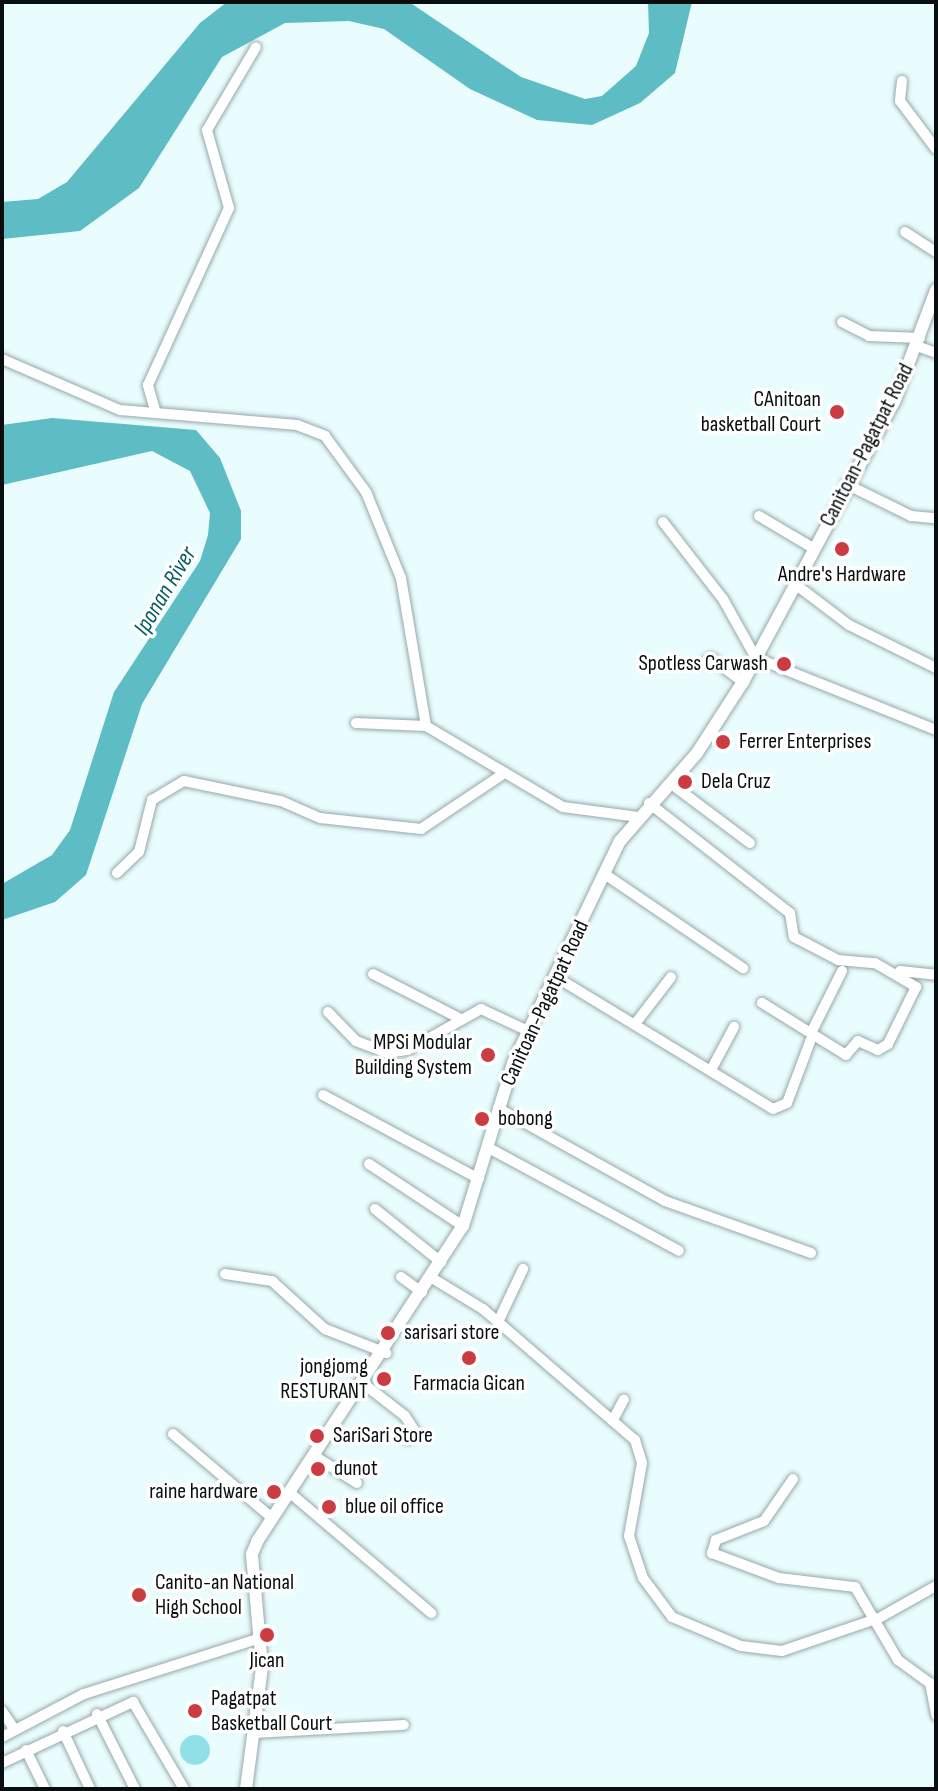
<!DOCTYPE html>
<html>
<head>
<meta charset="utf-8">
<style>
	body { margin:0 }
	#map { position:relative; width:938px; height:1791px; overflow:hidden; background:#e9fcfe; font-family:"Sofia Sans Condensed",sans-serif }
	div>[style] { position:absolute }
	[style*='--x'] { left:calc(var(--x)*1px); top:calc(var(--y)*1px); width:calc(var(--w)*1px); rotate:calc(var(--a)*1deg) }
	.green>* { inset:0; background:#90e0e7 }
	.round { border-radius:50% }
	.water>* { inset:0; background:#5dbcc4 }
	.roads { filter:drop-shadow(0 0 2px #96a8a9) drop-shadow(0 0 2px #96a8a9) }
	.minor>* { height:10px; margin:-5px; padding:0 5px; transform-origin:5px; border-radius:5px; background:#fff }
	.tertiary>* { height:12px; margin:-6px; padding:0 6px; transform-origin:6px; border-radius:6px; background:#fff }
	.dots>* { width:22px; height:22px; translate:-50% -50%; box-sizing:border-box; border:4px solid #fff; border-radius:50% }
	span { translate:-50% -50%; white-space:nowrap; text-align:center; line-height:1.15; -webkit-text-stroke:7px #fff; paint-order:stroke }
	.poi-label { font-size:22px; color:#080e0f }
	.right { translate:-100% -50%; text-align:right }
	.left { translate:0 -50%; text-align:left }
	.street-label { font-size:22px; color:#080e0f }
	.water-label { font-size:24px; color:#055c62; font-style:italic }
	.frame { position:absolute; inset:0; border:4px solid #080e0f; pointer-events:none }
</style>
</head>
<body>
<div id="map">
	<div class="green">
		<div class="round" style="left:180px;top:1735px;width:30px;height:30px"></div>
	</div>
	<div class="water">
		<div style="clip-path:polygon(227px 2px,409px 2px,521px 77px,585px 99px,602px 96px,636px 66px,649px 33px,648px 2px,692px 2px,675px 73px,640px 103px,592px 125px,537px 120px,470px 89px,384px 29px,349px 21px,285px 23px,222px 57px,139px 188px,80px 231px,2px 239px,2px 202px,38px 199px,67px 182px,200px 23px)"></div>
		<div style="clip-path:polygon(52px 418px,196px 430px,220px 458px,241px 511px,241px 539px,142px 704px,86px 875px,55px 902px,2px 920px,2px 884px,52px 855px,70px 830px,114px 692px,200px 561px,208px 535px,210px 513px,190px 471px,152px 451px,2px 485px,2px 425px)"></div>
	</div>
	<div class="roads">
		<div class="minor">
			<div style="--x:902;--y:81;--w:20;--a:96"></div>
			<div style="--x:900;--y:101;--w:60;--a:53.1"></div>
			<div style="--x:905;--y:232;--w:37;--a:33"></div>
			<div style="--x:842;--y:322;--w:30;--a:27"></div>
			<div style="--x:869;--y:336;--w:51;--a:2.2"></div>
			<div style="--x:917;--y:346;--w:20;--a:20"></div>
			<div style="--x:2;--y:359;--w:129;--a:23.4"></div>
			<div style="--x:120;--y:410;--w:178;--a:4.8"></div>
			<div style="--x:297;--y:425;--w:30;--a:21"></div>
			<div style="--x:325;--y:436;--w:69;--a:53.8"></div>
			<div style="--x:366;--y:492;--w:93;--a:67.9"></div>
			<div style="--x:401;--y:578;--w:150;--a:80.4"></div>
			<div style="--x:426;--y:726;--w:159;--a:30.6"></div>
			<div style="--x:563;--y:807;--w:76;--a:7.6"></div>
			<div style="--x:155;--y:410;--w:26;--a:-106"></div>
			<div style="--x:148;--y:385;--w:195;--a:-65.4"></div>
			<div style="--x:229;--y:208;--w:81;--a:-105.8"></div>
			<div style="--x:207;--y:130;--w:96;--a:-59.4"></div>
			<div style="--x:846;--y:484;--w:72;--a:26.2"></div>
			<div style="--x:911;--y:516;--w:25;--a:5"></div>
			<div style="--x:759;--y:516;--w:63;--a:30.7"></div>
			<div style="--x:663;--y:522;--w:98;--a:52.1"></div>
			<div style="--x:723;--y:599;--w:68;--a:60.8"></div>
			<div style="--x:756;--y:658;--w:194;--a:21.8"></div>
			<div style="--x:795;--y:584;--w:68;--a:37.2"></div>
			<div style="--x:849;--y:625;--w:97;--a:26.3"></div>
			<div style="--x:706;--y:662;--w:6;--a:-39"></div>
			<div style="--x:711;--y:658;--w:40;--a:37"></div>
			<div style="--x:356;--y:723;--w:70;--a:2.5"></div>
			<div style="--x:670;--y:783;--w:100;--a:36.9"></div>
			<div style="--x:649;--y:803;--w:179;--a:38"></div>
			<div style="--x:790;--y:913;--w:24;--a:81"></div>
			<div style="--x:794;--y:937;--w:50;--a:27.6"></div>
			<div style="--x:838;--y:960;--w:37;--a:5"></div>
			<div style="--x:875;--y:963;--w:48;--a:30.3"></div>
			<div style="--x:916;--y:987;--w:64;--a:116.2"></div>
			<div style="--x:888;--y:1044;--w:12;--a:149"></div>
			<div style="--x:878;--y:1050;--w:22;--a:-156"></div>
			<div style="--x:858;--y:1041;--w:18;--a:131"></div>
			<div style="--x:846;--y:1055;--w:99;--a:-148.2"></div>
			<div style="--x:117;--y:873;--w:30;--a:-44"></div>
			<div style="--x:139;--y:852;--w:54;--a:-76"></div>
			<div style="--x:152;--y:800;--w:37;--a:-31"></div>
			<div style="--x:184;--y:781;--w:99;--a:11.7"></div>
			<div style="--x:281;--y:801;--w:43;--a:23.6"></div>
			<div style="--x:320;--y:818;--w:102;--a:6.2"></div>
			<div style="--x:421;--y:829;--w:99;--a:-33.9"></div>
			<div style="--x:606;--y:875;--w:166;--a:34.2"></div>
			<div style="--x:900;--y:971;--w:36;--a:6"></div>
			<div style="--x:373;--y:974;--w:99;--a:27.1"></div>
			<div style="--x:556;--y:977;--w:254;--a:31.3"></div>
			<div style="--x:773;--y:1109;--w:15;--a:-23"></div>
			<div style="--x:787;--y:1103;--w:68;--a:-69.4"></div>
			<div style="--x:328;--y:1012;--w:40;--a:46"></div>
			<div style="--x:356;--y:1041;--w:34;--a:21"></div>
			<div style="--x:388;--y:1053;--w:20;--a:-9"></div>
			<div style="--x:408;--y:1050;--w:84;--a:-29.3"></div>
			<div style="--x:481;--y:1009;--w:52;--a:25.1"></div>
			<div style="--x:635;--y:1024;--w:59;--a:-52.5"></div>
			<div style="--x:813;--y:1029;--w:65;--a:-63.4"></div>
			<div style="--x:711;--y:1070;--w:49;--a:-61.9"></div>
			<div style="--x:323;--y:1095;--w:177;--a:28.3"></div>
			<div style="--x:498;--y:1108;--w:191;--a:29.1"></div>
			<div style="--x:665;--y:1201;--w:155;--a:19.6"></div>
			<div style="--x:487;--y:1147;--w:218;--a:28.4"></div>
			<div style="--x:369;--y:1164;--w:113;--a:33.4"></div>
			<div style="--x:375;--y:1209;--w:85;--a:38.8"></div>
			<div style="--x:225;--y:1274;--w:48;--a:8.5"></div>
			<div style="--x:272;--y:1281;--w:72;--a:42.2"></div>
			<div style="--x:325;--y:1329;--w:66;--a:21.5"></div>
			<div style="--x:401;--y:1277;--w:26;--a:36"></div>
			<div style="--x:432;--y:1278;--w:60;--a:31.3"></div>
			<div style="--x:483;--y:1309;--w:201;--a:40.8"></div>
			<div style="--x:635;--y:1440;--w:24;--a:73"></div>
			<div style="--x:642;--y:1463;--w:74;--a:100.1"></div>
			<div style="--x:629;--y:1536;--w:44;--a:71.6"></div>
			<div style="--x:643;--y:1578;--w:49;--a:53.4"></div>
			<div style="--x:672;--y:1617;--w:75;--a:22.8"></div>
			<div style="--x:741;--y:1646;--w:41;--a:7"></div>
			<div style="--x:782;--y:1651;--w:102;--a:-18.8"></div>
			<div style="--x:879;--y:1618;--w:65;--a:-29.3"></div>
			<div style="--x:498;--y:1322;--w:59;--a:-64.7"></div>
			<div style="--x:364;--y:1384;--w:52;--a:38"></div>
			<div style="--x:405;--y:1416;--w:17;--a:57"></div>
			<div style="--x:414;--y:1430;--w:11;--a:124"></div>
			<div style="--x:614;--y:1418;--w:21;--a:-62"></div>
			<div style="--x:173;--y:1434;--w:128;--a:40.3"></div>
			<div style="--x:313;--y:1455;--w:52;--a:32.5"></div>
			<div style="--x:793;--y:1479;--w:51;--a:124.6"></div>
			<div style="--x:764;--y:1521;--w:52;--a:158.4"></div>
			<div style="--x:716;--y:1540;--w:14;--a:107"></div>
			<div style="--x:712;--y:1553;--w:72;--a:20.5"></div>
			<div style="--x:779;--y:1578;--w:77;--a:6.8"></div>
			<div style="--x:855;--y:1587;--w:85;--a:59.5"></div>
			<div style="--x:898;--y:1660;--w:39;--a:36"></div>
			<div style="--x:930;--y:1683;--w:33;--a:79"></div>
			<div style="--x:289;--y:1492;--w:187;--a:40.4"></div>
			<div style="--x:2;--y:1711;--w:23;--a:56"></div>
			<div style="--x:97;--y:1714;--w:84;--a:63.1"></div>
			<div style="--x:63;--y:1731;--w:64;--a:65"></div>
			<div style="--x:254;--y:1733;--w:150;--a:-3.1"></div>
			<div style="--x:2;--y:1737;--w:93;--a:-27.7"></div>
			<div style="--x:84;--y:1694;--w:186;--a:-17.6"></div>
			<div style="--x:26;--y:1750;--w:43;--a:64"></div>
			<div style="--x:2;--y:1763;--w:145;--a:-25"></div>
			<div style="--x:133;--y:1702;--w:101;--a:59.6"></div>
		</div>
		<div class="tertiary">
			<div style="--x:246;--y:1789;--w:123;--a:-82.5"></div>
			<div style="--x:262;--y:1667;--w:113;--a:-95.1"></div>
			<div style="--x:252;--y:1554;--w:15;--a:-67"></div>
			<div style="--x:258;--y:1540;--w:375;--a:-56.9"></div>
			<div style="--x:463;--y:1226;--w:170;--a:-72.9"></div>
			<div style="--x:513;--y:1063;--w:246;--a:-64.3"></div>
			<div style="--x:620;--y:841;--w:117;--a:-48.8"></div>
			<div style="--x:697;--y:753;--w:85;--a:-57.1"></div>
			<div style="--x:743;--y:682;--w:318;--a:-61.7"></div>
			<div style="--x:894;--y:402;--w:120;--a:-69.4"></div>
		</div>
	</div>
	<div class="dots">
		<div style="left:837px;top:412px;background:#cb3c42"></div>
		<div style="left:842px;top:549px;background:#cb3c42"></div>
		<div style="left:784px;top:664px;background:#cb3c42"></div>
		<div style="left:723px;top:742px;background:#cb3c42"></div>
		<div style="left:685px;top:782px;background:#cb3c42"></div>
		<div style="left:488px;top:1055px;background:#cb3c42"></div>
		<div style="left:482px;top:1119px;background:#cb3c42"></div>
		<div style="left:388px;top:1333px;background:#cb3c42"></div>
		<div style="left:469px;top:1358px;background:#cb3c42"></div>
		<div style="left:384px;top:1379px;background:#cb3c42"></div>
		<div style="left:317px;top:1436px;background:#cb3c42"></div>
		<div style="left:318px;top:1469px;background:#cb3c42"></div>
		<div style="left:274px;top:1492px;background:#cb3c42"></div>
		<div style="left:329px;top:1507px;background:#cb3c42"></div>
		<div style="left:139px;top:1595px;background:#cb3c42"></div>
		<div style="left:267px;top:1635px;background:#cb3c42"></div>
		<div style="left:195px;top:1711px;background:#cb3c42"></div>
	</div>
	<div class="poi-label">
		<span class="right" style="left:821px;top:412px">CAnitoan<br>basketball Court</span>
		<span style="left:842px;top:575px">Andre's Hardware</span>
		<span class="right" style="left:768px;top:664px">Spotless Carwash</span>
		<span class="left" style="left:739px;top:742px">Ferrer Enterprises</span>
		<span class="left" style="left:701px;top:782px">Dela Cruz</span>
		<span class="right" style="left:472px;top:1055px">MPSi Modular<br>Building System</span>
		<span class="left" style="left:498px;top:1119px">bobong</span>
		<span class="left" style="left:404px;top:1333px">sarisari store</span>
		<span class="right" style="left:368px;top:1379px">jongjomg<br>RESTURANT</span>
		<span style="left:469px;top:1384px">Farmacia Gican</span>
		<span class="left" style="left:333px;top:1436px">SariSari Store</span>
		<span class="left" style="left:334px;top:1469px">dunot</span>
		<span class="right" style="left:258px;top:1492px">raine hardware</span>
		<span class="left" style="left:345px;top:1507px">blue oil office</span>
		<span class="left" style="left:155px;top:1595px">Canito-an National<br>High School</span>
		<span style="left:267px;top:1661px">Jican</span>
		<span class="left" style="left:211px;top:1711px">Pagatpat<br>Basketball Court</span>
	</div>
	<div class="street-label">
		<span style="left:867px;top:445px;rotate:-63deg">Canitoan-Pagatpat Road</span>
		<span style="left:545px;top:1003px;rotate:-65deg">Canitoan-Pagatpat Road</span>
	</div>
	<div class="water-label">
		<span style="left:165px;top:591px;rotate:-59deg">Iponan River</span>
	</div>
	<div class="frame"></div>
</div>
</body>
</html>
